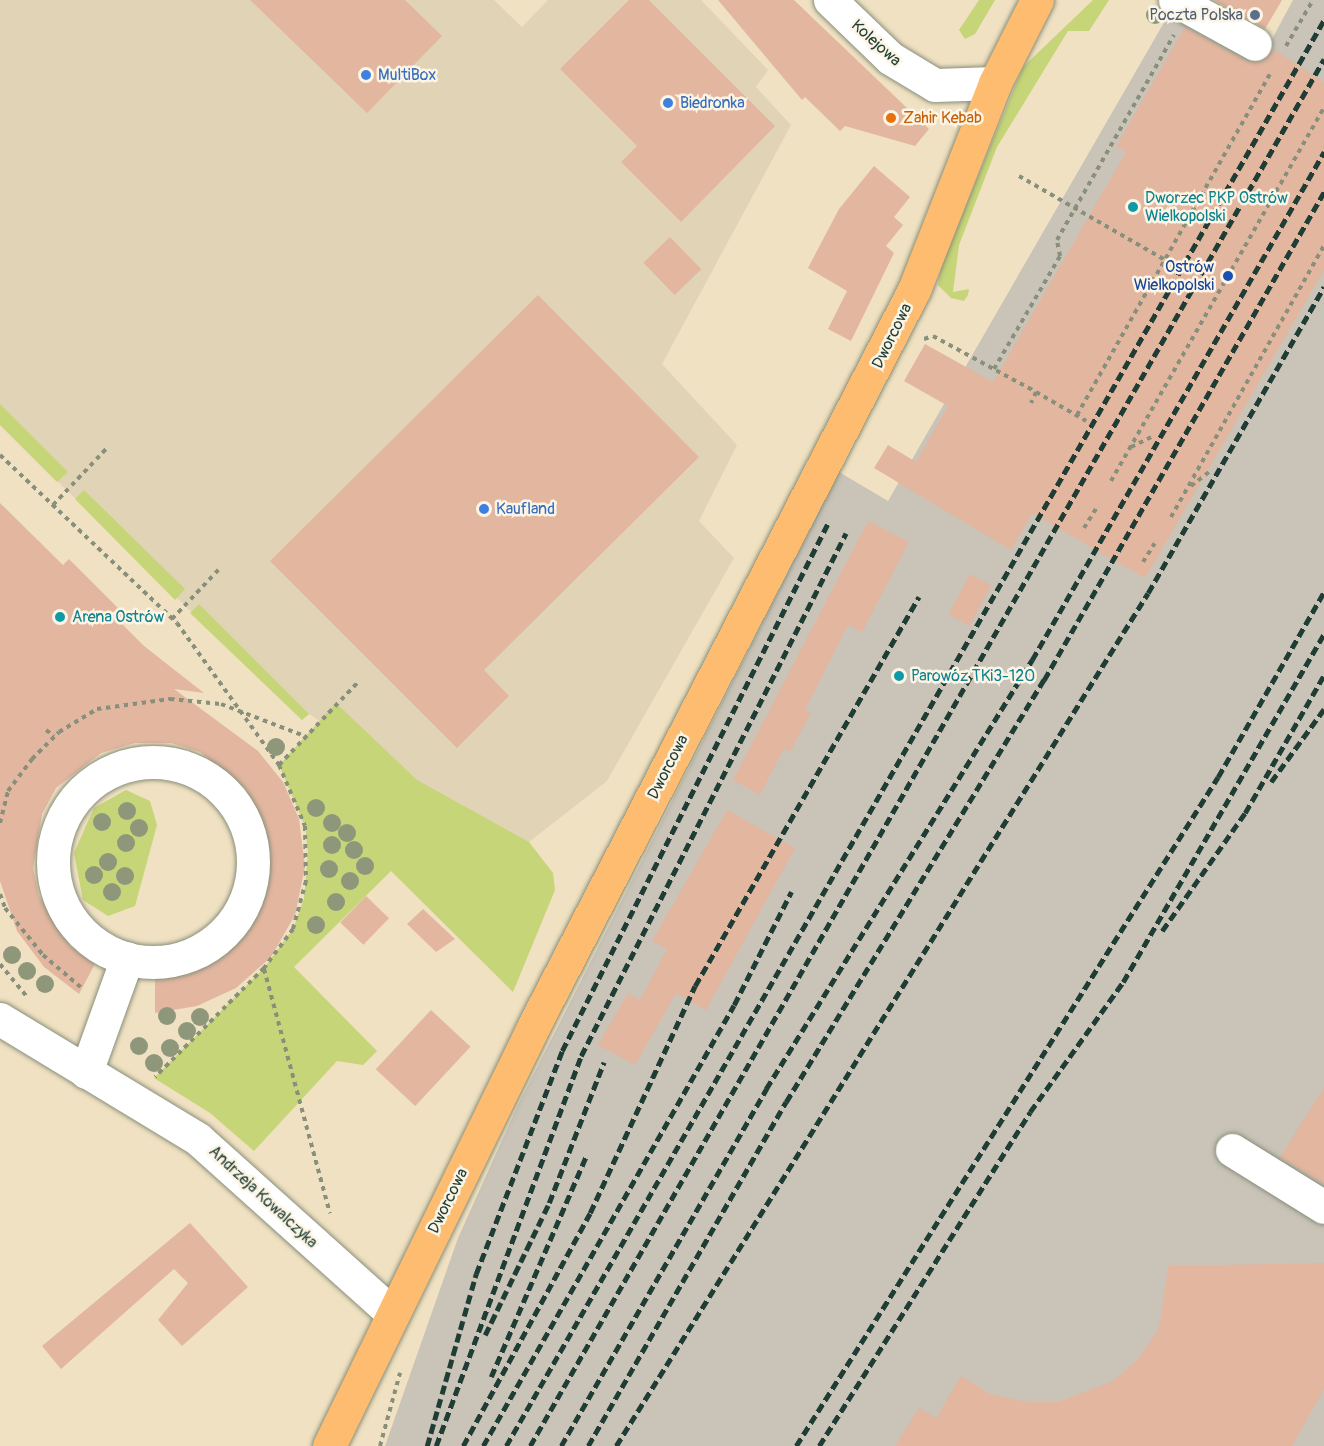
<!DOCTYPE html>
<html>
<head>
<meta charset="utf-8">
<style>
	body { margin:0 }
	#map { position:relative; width:1324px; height:1446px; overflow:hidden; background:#f0e1c2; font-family:Pangolin,sans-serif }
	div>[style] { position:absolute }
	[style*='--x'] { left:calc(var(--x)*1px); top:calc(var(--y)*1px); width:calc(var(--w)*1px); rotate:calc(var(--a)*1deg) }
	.built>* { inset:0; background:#e1d3b5 }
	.industrial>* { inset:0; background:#c9c3b8 }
	.green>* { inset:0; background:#c5d577 }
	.building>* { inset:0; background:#e3b6a0; transform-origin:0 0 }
	.path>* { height:4px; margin-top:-2px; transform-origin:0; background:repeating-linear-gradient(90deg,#888f7b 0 4.5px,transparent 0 9px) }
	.roads { filter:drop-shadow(0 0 2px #888f7b) drop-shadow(0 0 2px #888f7b) }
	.minor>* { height:33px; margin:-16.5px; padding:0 16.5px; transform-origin:16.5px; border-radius:16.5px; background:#fff }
	.minor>.ring { margin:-16.5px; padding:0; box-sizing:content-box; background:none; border:33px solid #fff; border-radius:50% }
	.major>* { height:33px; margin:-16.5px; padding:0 16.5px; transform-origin:16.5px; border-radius:16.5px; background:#febc70 }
	.rail>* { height:4.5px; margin-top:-2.25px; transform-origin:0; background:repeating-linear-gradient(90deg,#1f3d34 0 9px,transparent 0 13.5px) }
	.trees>* { width:18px; height:18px; margin:-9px; border-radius:50%; background:#8f977b }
	.dots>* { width:16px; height:16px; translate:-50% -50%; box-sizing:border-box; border:3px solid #fcf5e5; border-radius:50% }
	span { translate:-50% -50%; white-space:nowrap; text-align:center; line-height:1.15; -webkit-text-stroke:5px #fcf5e5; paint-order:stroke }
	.service-label { font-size:16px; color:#4e5e75 }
	.right { translate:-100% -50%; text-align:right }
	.street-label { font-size:16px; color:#1f3d34 }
	.shop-label { font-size:16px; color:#366cbe }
	.left { translate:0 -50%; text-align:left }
	.food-label { font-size:16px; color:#c56008 }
	.culture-label { font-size:16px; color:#0d838f }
	.transit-label { font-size:16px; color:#164399 }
</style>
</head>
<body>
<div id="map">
	<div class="built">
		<div style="clip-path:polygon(0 0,494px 0,522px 27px,548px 0,701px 0,768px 70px,756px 87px,791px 125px,662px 364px,737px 445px,699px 521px,734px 558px,607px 781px,529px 842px,510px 847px,309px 714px,302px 720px,0 425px)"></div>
	</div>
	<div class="industrial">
		<div style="clip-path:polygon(1177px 0,1197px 0,1271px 41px,1293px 0,1324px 0,1324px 1446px,385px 1446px,458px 1238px,517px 1107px,839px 472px,888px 501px)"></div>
	</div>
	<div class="green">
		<div style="clip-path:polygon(979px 0,995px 0,975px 34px,965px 39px,959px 30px)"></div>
		<div style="clip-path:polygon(1093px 0,1109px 0,1089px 31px,1068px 31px,997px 147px,959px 245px,953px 292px,969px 289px,968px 295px,964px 301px,951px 298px,938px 285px,941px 266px,1023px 67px)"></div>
		<div style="clip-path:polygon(0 404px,68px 472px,57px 482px,0 425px)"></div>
		<div style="clip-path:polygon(84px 490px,185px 589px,175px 600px,75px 499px)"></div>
		<div style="clip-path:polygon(199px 604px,309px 714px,302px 720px,190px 613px)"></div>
		<div style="clip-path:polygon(336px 703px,417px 780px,529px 842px,553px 873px,555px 890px,513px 992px,391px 871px,294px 967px,377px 1051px,363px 1065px,337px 1061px,254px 1151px,210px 1113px,154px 1078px,264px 968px,293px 929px,304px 899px,308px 853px,305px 826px,279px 765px)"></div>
		<div style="clip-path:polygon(126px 790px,150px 801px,157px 825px,135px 906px,108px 916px,83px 900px,74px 853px,94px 808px)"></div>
	</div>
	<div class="building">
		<div style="clip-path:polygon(250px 0,405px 0,442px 36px,367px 113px)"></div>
		<div style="clip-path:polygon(629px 0,649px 0,775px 126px,681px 222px,621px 162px,637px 146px,560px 69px)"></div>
		<div style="clip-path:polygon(718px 0,794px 0,929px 129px,915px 146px,845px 126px,840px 131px,805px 97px,802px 100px)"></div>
		<div style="clip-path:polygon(1214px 0,1282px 0,1265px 29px)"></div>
		<div style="clip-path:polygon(1185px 27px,1247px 61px,1264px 60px,1273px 49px,1324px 82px,1324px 270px,1145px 578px,1032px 513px,1011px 550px,874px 468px,888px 445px,916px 462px,948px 406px,904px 381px,925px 344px,993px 382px,1126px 152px,1116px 146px)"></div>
		<div style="clip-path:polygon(874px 166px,910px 197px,894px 217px,903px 225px,886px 246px,894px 253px,851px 341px,828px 329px,847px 291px,808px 268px,839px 209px)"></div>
		<div style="left:670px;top:237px;width:45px;height:37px;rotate:46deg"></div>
		<div style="clip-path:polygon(538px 295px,699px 457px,484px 670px,509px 696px,457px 748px,270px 561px)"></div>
		<div style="clip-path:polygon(0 503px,63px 565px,69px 559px,124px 614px,118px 620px,144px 646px,204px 693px,174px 689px,258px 751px,283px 782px,299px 819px,305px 867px,295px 915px,271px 957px,236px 988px,197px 1006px,155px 1013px,155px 978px,193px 971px,226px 952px,261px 903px,269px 873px,269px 844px,246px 789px,200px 752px,171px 743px,135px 743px,101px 753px,56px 788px,42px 814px,33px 868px,39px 896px,70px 946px,95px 964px,79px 994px,44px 967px,17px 931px,0 881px)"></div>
		<div style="clip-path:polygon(868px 521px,909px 542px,862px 632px,848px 625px,805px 710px,811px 713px,790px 752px,784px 748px,760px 795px,733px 780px)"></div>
		<div style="left:970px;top:574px;width:24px;height:46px;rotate:28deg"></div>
		<div style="clip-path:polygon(727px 810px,795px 848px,706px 1010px,676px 993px,635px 1065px,598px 1045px,628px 993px,640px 1000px,667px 949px,652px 941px)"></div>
		<div style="left:366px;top:896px;width:32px;height:37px;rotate:44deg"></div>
		<div style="clip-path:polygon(423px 909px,455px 939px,436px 952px,407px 924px)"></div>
		<div style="left:431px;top:1010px;width:54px;height:81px;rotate:43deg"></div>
		<div style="clip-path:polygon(1324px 1088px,1324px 1184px,1280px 1157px)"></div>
		<div style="clip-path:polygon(190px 1223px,248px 1287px,182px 1346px,158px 1320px,188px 1283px,174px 1269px,61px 1369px,42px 1346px)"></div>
		<div style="clip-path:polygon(1324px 1263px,1324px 1389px,1292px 1446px,895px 1446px,919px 1408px,936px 1418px,961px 1376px,990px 1394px,1026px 1402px,1058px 1402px,1113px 1381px,1138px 1359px,1159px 1328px,1168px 1266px)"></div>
	</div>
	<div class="path">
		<div style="--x:1286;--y:46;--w:53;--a:-59.6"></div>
		<div style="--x:1019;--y:176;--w:168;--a:29.9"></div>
		<div style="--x:924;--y:339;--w:9;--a:-18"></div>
		<div style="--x:933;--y:336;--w:117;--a:28.5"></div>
		<div style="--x:1036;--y:392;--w:12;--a:114"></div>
		<div style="--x:994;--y:369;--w:131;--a:-59.7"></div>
		<div style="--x:1060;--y:256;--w:16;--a:-101"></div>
		<div style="--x:1057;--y:240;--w:236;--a:-60.3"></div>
		<div style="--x:1036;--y:392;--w:58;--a:30.1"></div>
		<div style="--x:1077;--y:415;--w:395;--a:-60.5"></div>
		<div style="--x:1131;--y:447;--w:25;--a:-26"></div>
		<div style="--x:0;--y:455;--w:244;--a:43.5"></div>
		<div style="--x:177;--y:623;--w:175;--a:54.3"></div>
		<div style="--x:279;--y:765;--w:66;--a:66.9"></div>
		<div style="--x:305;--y:826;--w:55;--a:89"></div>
		<div style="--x:306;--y:881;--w:50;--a:105.2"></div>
		<div style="--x:293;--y:929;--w:49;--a:126.6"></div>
		<div style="--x:264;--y:968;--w:154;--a:135"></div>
		<div style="--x:1111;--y:481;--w:430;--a:-60.3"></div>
		<div style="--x:1191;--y:486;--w:24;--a:-38"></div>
		<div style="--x:53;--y:505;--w:77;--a:-46.6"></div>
		<div style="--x:1171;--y:517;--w:311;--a:-60.6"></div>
		<div style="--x:1084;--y:528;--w:25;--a:-58"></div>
		<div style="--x:1143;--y:562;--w:22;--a:-58"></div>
		<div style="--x:172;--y:619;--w:71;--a:-46.7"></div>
		<div style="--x:46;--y:730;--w:10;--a:37"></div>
		<div style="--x:279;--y:765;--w:117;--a:-46.4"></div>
		<div style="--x:0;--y:823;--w:33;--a:-76"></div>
		<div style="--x:8;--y:791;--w:40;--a:-53"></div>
		<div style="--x:32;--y:759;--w:38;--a:-45"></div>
		<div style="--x:59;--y:732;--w:44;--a:-31.2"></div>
		<div style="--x:97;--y:709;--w:74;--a:-7.8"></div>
		<div style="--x:170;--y:699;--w:51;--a:5.6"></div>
		<div style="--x:221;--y:704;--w:87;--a:20.9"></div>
		<div style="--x:0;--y:894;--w:15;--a:70"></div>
		<div style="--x:5;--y:908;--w:60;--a:51"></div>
		<div style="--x:43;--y:955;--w:52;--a:40.4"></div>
		<div style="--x:0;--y:964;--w:44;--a:50.5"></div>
		<div style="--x:264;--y:969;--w:253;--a:74.9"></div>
		<div style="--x:380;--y:1446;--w:76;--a:-74.7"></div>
	</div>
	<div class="roads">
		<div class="minor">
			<div style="--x:830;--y:0;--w:83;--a:44"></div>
			<div style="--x:890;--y:58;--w:52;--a:31"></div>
			<div style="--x:935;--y:85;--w:60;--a:-1.9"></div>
			<div style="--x:1175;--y:0;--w:91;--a:28.8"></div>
			<div class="ring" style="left:53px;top:762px;width:167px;height:167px"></div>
			<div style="--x:0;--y:1019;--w:232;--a:31.2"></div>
			<div style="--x:198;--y:1139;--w:262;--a:41.9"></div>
			<div style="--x:86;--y:1072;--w:121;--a:-70.2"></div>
			<div style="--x:1232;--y:1150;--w:108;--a:31.8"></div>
		</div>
		<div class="major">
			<div style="--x:329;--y:1446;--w:462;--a:-64"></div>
			<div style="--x:531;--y:1031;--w:834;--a:-62.67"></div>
			<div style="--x:914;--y:290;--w:222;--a:-68.6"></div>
			<div style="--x:995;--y:83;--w:93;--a:-63.2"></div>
		</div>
	</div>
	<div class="rail">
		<div style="--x:1271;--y:782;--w:90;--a:-54"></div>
		<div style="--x:1162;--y:931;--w:144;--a:-54.9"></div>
		<div style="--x:1245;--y:813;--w:159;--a:-60.2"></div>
		<div style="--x:485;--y:1335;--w:147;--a:-64.1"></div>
		<div style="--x:549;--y:1203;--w:151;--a:-68.7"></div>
		<div style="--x:491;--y:1377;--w:241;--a:-66.7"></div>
		<div style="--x:427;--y:1446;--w:179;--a:-74.1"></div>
		<div style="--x:476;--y:1274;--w:239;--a:-68.9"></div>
		<div style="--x:562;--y:1051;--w:591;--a:-63.26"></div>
		<div style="--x:436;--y:1446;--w:416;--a:-69.6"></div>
		<div style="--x:581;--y:1056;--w:586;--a:-63.13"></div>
		<div style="--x:463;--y:1446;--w:265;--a:-61.4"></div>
		<div style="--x:590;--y:1213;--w:250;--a:-65.2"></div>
		<div style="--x:695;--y:986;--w:449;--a:-60.1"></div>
		<div style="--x:483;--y:1446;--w:507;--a:-60.35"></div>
		<div style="--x:734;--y:1005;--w:127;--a:-63.2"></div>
		<div style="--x:506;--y:1446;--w:1644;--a:-60.16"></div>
		<div style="--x:530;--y:1446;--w:1598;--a:-60.21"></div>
		<div style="--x:561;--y:1446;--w:412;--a:-60.1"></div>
		<div style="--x:766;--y:1089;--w:505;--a:-58.2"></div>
		<div style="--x:1032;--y:660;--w:586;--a:-60.11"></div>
		<div style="--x:588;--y:1446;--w:397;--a:-60.1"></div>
		<div style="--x:786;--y:1102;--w:495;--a:-58.6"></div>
		<div style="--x:1044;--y:680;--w:563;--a:-60.15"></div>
		<div style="--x:616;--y:1446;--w:1005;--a:-58.05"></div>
		<div style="--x:1148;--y:593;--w:353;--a:-60.1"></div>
		<div style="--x:796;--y:1446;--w:791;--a:-57.76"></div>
		<div style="--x:1218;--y:777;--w:213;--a:-60.2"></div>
		<div style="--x:819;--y:1446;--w:395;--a:-57.7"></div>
		<div style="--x:1030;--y:1112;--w:160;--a:-54.4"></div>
		<div style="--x:1123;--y:982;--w:402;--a:-60"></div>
	</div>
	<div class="trees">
		<div style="left:1155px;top:15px"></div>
		<div style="left:276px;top:747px"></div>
		<div style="left:316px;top:808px"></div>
		<div style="left:127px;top:811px"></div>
		<div style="left:102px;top:822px"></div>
		<div style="left:332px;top:823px"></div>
		<div style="left:139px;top:828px"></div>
		<div style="left:347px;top:833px"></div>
		<div style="left:126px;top:843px"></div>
		<div style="left:332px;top:845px"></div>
		<div style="left:354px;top:850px"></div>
		<div style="left:108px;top:862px"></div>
		<div style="left:365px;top:866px"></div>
		<div style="left:329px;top:869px"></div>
		<div style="left:94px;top:875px"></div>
		<div style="left:125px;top:876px"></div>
		<div style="left:350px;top:881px"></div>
		<div style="left:112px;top:892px"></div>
		<div style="left:336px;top:902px"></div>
		<div style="left:316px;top:925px"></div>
		<div style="left:12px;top:955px"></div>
		<div style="left:27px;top:971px"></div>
		<div style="left:45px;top:984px"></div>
		<div style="left:167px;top:1016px"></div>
		<div style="left:200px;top:1017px"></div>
		<div style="left:187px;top:1031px"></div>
		<div style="left:139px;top:1046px"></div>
		<div style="left:170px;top:1048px"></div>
		<div style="left:154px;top:1063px"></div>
	</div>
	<div class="dots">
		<div style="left:1255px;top:15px;background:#5c6f8a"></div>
		<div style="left:366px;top:75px;background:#3f7fe0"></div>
		<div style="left:668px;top:103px;background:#3f7fe0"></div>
		<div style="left:891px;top:118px;background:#e8710a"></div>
		<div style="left:1133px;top:207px;background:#0f9aa8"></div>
		<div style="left:1228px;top:276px;background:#1a4fb4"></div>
		<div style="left:484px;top:509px;background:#3f7fe0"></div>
		<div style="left:60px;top:617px;background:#0f9aa8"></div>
		<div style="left:899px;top:676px;background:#0f9aa8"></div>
	</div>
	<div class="service-label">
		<span class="right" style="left:1243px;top:15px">Poczta Polska</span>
	</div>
	<div class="street-label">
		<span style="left:876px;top:43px;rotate:42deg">Kolejowa</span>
		<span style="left:892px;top:336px;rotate:-64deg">Dworcowa</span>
		<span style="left:668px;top:767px;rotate:-63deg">Dworcowa</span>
		<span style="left:263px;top:1197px;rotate:43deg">Andrzeja Kowalczyka</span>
		<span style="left:448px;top:1201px;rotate:-64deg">Dworcowa</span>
	</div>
	<div class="shop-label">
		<span class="left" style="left:378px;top:75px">MultiBox</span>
		<span class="left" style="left:680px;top:103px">Biedronka</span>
		<span class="left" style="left:496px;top:509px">Kaufland</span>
	</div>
	<div class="food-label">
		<span class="left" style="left:903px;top:118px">Zahir Kebab</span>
	</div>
	<div class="culture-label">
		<span class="left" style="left:1145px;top:207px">Dworzec PKP Ostrów<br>Wielkopolski</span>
		<span class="left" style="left:72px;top:617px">Arena Ostrów</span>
		<span class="left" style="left:911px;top:676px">Parowóz TKi3-120</span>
	</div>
	<div class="transit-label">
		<span class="right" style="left:1214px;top:276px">Ostrów<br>Wielkopolski</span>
	</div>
</div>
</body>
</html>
